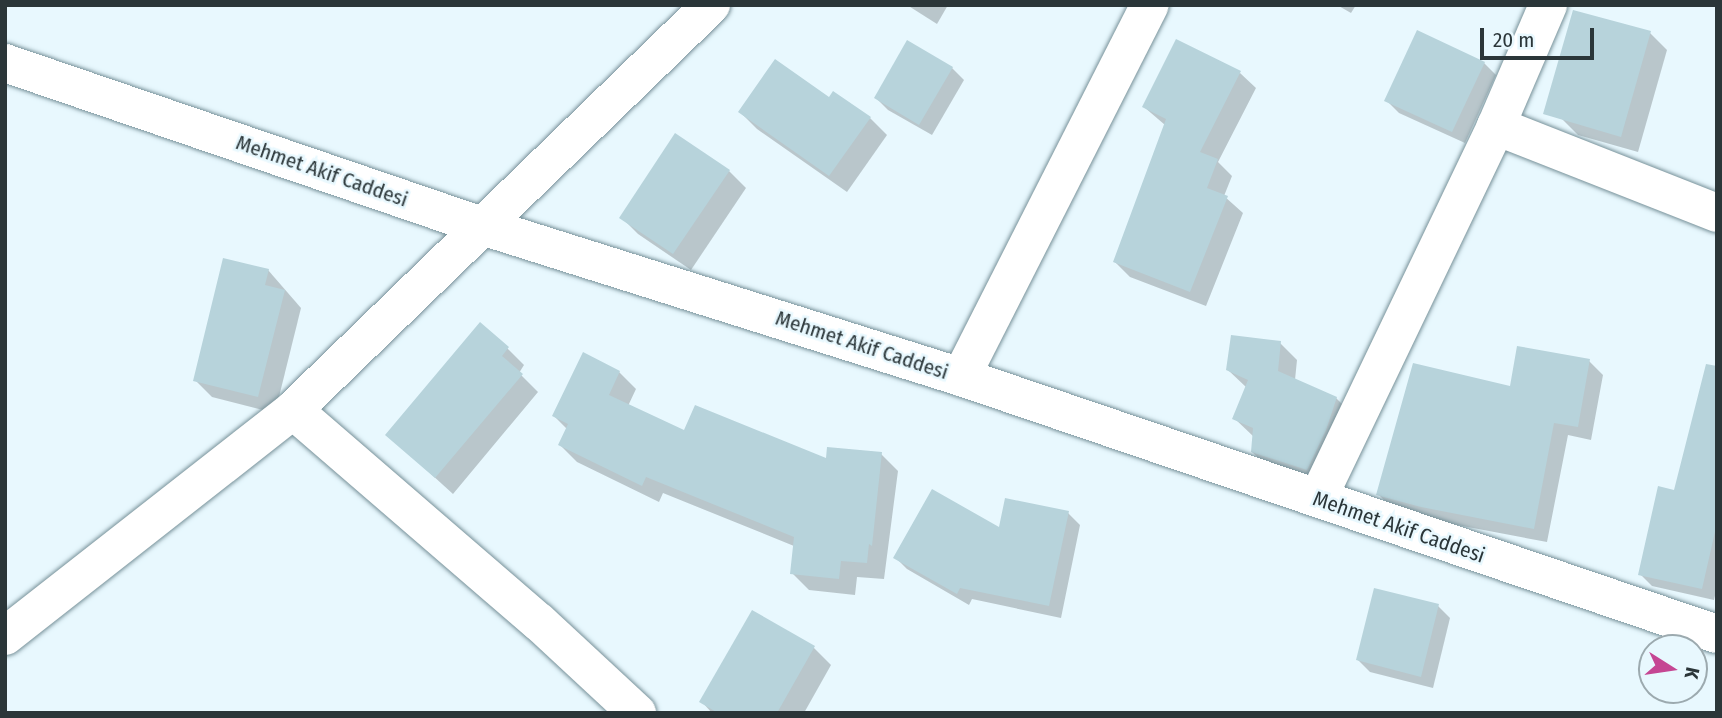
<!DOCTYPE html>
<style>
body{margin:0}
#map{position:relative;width:1722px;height:718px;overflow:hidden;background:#e8f8fe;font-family:"Fira Sans Condensed",sans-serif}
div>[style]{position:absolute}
.shadow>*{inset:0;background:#0003}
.building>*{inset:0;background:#b7d3db}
.roads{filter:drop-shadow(0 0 2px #779199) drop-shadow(0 0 2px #779199)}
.minor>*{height:38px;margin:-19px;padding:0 19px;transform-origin:19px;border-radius:19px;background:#fff}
span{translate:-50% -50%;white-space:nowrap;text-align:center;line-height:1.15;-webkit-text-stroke:5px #e8f8fe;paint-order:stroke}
.street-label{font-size:21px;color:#2b3639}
.frame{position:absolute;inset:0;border:7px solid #2b3639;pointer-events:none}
.north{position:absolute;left:1638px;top:634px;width:70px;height:70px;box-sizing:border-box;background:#e8f8fe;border:2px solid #9caaaf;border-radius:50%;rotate:102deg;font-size:19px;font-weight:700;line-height:28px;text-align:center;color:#2b3639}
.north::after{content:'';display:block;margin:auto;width:24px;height:32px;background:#c54693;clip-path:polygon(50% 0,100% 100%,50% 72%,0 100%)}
.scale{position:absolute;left:1480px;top:28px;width:114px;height:32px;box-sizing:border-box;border:4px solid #2b3639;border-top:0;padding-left:9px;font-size:21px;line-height:24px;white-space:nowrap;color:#2b3639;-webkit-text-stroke:5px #e8f8fe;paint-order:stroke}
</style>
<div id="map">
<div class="shadow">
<div style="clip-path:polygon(907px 5px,948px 5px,937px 24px)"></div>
<div style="clip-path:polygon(1337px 5px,1356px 5px,1351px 13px)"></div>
<div style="clip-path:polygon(1650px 33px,1667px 50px,1638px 152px,1578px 135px,1561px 118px)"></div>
<div style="clip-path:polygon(1484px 63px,1496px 75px,1465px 143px,1399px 113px,1387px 101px)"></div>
<div style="clip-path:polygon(952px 68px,964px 80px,932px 135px,888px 110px,876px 98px)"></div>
<div style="clip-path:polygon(1240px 73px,1256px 88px,1218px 162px,1232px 176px,1224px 196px,1243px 213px,1206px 306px,1130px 277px,1115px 262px,1165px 125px,1144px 107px)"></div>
<div style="clip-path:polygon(740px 112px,870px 118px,887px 135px,847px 192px,757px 129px)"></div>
<div style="clip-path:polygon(729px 171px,746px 188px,691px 270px,638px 234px,621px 217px)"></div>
<div style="clip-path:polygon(268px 270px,301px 308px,275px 413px,212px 397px,195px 380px)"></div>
<div style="clip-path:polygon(1280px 343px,1297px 360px,1295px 380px,1336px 398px,1353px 415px,1324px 486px,1270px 469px,1252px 452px,1254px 437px,1234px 418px,1247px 388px,1228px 370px)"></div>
<div style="clip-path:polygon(507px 348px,524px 365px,519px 373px,538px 392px,453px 494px,388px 435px)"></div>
<div style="clip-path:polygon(1589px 361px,1603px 375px,1591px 440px,1568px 435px,1547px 542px,1436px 521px,1392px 508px,1378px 494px,1511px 389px)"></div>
<div style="clip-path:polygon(619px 372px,636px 389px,628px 406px,685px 433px,827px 461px,881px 454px,898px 471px,884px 579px,857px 577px,855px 595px,809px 590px,792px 573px,794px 546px,663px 493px,659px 502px,577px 462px,560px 445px,567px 429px,554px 416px)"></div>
<div style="clip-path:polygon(1717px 421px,1717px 587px,1714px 600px,1652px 586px,1640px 574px,1675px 492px)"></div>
<div style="clip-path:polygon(1068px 513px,1080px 525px,1061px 618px,972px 599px,969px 605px,907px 569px,895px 557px)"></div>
<div style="clip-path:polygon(1438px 606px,1450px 618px,1433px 688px,1370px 672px,1358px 660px)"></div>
<div style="clip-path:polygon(753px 612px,814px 648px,831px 665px,804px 713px,712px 713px,702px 702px)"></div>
</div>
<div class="building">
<div style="clip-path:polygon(1573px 10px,1651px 31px,1621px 137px,1543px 114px)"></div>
<div style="clip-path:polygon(1417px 30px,1485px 62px,1452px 132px,1384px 101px)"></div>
<div style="clip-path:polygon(1176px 39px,1241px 71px,1200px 152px,1218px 159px,1207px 188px,1228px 196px,1190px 292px,1113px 262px,1166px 119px,1142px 107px)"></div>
<div style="clip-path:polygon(907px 40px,953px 67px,919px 125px,874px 98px)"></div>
<div style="clip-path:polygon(775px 59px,829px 97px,833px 91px,871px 117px,829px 176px,738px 112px)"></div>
<div style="clip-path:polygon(675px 133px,730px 170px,673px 254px,619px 218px)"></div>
<div style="clip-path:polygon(223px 258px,269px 269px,265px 285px,285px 290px,258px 397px,193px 381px)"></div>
<div style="clip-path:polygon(480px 322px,509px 347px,502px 356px,523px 374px,435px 478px,385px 435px)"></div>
<div style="clip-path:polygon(1231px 335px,1281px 341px,1278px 371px,1337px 397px,1326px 430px,1307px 470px,1251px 452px,1253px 428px,1232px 419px,1248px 380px,1226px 370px)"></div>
<div style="clip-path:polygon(1517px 346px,1590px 359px,1578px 427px,1554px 423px,1534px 529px,1421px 507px,1376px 495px,1413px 363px,1510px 386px)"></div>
<div style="clip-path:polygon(583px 352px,620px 371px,609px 395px,684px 430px,695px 405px,826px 458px,827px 447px,882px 452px,872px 546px,869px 544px,867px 563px,841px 561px,839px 579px,790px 574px,794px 537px,646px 477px,642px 486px,558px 445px,568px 424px,552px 416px)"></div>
<div style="clip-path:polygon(1706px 364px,1717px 366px,1717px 523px,1702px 589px,1638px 575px,1658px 486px,1674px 490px)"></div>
<div style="clip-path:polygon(932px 489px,999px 527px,1005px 498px,1069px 511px,1049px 606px,960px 588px,957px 594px,893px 558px)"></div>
<div style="clip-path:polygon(1374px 588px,1439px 604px,1421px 677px,1356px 660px)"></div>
<div style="clip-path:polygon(752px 610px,815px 646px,777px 713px,718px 713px,699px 702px)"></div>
</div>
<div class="roads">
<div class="minor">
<div style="left:5px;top:63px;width:504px;rotate:18.87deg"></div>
<div style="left:482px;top:226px;width:502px;rotate:17.5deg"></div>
<div style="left:961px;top:377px;width:798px;rotate:18.78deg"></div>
<div style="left:1496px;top:126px;width:238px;rotate:21.5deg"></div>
<div style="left:961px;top:377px;width:417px;rotate:-63.1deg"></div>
<div style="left:293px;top:410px;width:325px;rotate:40.8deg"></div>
<div style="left:539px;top:622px;width:134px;rotate:42.9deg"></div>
<div style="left:1318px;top:498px;width:412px;rotate:-64.4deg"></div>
<div style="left:1496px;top:126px;width:132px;rotate:-66.7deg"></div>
<div style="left:5px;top:636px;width:366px;rotate:-38.1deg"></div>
<div style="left:293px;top:410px;width:582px;rotate:-44.1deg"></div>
</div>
</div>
<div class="street-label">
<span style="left:322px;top:171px;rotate:19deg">Mehmet Akif Caddesi</span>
<span style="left:862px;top:345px;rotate:18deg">Mehmet Akif Caddesi</span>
<span style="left:1399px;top:527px;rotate:19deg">Mehmet Akif Caddesi</span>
</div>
<div class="frame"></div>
<div class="north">K</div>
<div class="scale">20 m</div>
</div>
